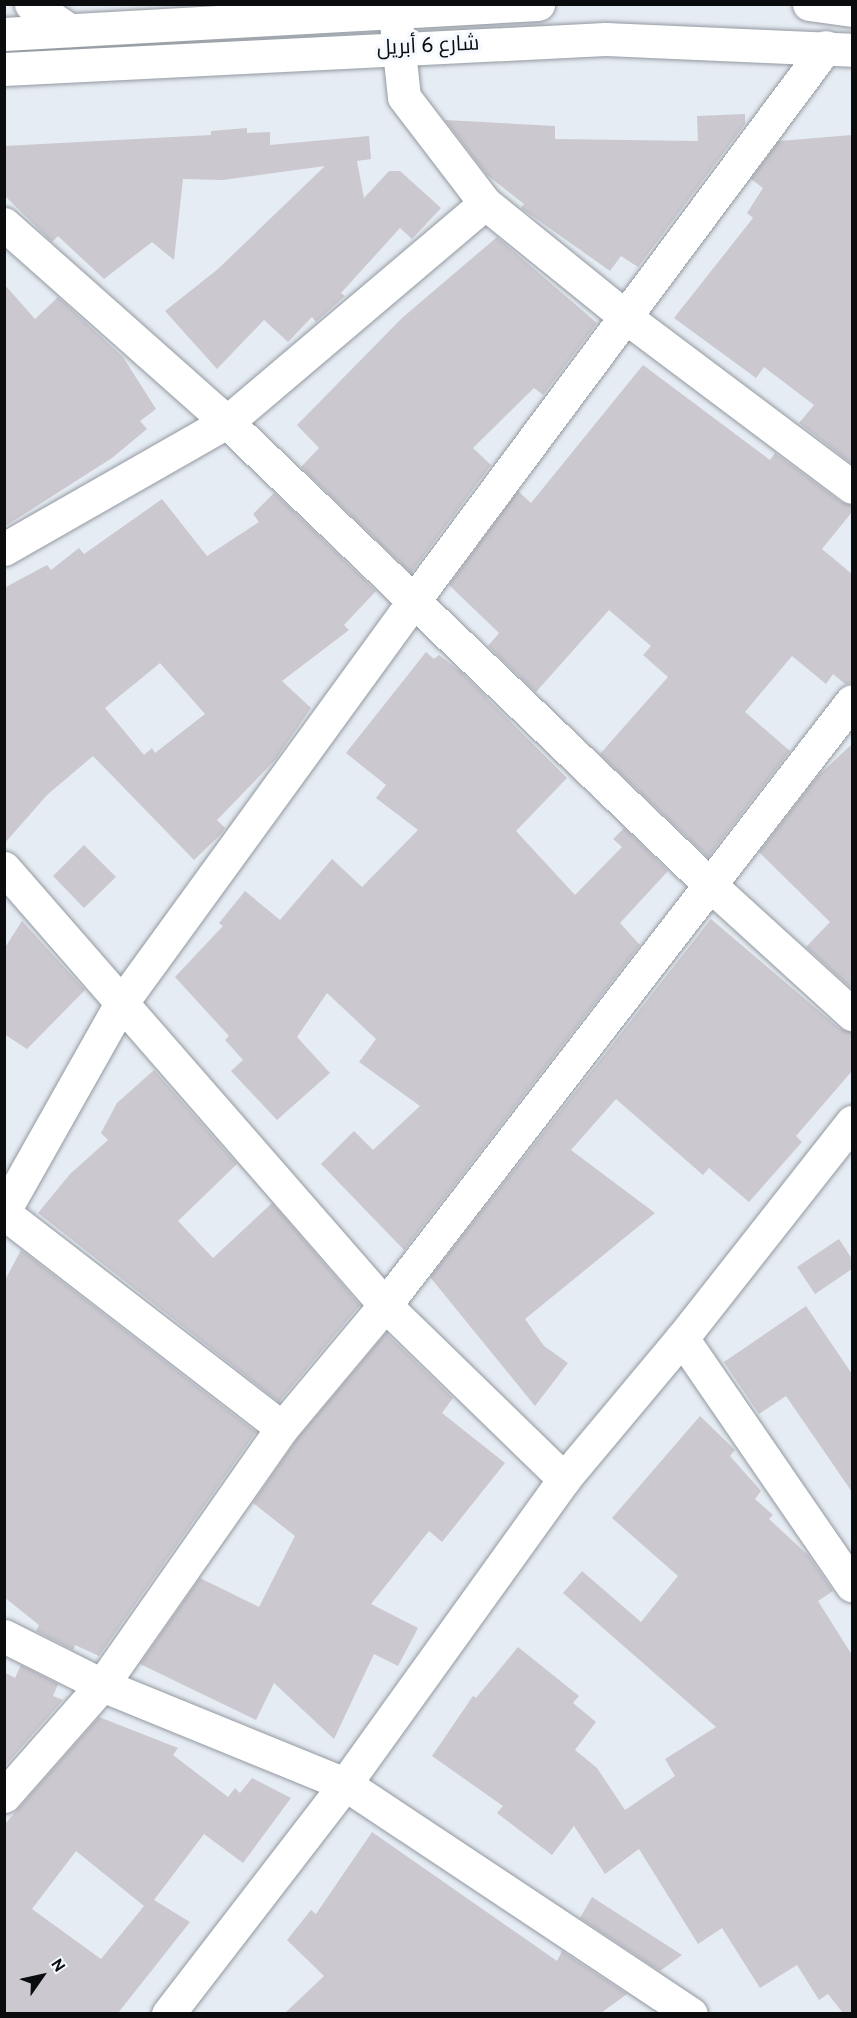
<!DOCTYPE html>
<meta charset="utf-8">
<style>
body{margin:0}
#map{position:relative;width:857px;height:2018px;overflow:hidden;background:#e6ecf3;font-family:Overpass,Cairo,sans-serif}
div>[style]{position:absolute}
.building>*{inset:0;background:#cbc8d0}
.roads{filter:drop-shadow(0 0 2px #9399a0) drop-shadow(0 0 2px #9399a0)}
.minor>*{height:33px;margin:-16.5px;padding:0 16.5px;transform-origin:16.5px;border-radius:16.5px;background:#fff}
span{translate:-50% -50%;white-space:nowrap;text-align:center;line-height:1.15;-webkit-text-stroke:6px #f4f9ff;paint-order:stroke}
.street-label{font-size:21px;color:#0a0c0e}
.frame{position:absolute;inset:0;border:6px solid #0a0c0e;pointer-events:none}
.north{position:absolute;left:12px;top:1946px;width:60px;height:60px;-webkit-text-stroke:4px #f4f9ff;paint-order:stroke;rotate:56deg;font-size:16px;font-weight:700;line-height:24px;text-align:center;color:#0a0c0e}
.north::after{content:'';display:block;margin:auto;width:21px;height:27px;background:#0a0c0e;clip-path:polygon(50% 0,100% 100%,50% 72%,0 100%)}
</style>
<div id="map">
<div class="building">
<div style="clip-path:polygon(745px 114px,745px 124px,638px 267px,621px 256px,610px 271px,521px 208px,524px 204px,487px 175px,445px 120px,555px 126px,555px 139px,698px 141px,697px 116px)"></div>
<div style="clip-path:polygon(247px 128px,247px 133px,270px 132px,270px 145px,369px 136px,371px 159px,357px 161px,364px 198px,389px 171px,400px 171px,441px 208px,412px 239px,400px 228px,341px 293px,345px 296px,316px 322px,312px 317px,288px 342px,264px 320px,217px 369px,165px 311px,218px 269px,325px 166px,222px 180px,183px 179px,174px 260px,152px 242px,104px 279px,58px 236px,52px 242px,4px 195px,4px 146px,211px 135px,211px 131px)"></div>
<div style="clip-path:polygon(852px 135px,852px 464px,799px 423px,814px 405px,764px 367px,756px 378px,674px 318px,753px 218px,747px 213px,763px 188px,751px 179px,779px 141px)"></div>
<div style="clip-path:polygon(497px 237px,597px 323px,543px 395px,534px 388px,473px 448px,491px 465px,411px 573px,301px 467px,319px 448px,297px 425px,402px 318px)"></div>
<div style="clip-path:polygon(4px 284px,35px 319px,58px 297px,123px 357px,156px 409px,140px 421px,147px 429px,112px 458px,4px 527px)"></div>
<div style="clip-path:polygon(643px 365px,770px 460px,775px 453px,841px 502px,852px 505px,852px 512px,822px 549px,852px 574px,852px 683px,845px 684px,833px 674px,826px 684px,792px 656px,745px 712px,790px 751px,708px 857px,600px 754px,668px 677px,643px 655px,651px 646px,609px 610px,536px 692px,488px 646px,499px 633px,449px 585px,518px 491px,531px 503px)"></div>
<div style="clip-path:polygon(evenodd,274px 493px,376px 591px,344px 625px,349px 630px,282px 681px,311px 708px,275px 760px,217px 820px,225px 828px,221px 834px,194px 860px,93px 756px,47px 795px,4px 844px,4px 588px,47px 565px,51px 570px,79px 548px,84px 554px,162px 499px,207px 556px,259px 522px,253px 514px,274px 493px,160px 663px,205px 714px,155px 753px,152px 748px,144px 755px,105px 708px,160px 663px)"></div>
<div style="clip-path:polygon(426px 652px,434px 659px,439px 655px,462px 673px,567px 778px,516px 831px,575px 895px,622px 847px,613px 839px,624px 828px,668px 871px,620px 923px,640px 945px,404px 1250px,321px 1164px,354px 1131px,373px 1150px,420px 1106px,359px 1062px,376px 1039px,327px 993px,297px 1037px,330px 1073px,277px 1120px,231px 1071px,243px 1060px,225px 1040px,229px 1036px,175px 977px,223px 926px,219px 923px,245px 891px,280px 920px,332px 859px,362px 887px,418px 830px,376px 798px,386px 785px,346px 753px)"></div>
<div style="clip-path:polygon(852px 744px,852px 989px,806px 947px,830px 922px,759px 852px,818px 776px)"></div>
<div style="clip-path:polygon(84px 845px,116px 877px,84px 908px,53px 876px)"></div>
<div style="clip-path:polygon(711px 919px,839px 1028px,852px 1032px,852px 1071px,796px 1136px,802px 1142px,749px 1202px,709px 1168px,703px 1175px,616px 1099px,571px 1150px,655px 1213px,525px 1319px,544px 1346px,568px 1363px,535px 1406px,430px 1277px)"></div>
<div style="clip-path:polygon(22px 921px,85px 990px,27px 1049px,4px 1034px,4px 949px)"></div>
<div style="clip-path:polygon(154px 1070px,237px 1164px,178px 1221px,213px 1258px,272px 1203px,360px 1305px,279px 1402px,38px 1213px,70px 1174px,108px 1140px,101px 1133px,117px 1103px)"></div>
<div style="clip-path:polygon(839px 1239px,852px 1259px,852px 1269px,815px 1294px,797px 1267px)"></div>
<div style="clip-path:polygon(21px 1250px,256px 1432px,99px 1656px,75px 1645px,73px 1650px,36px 1631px,39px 1625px,4px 1597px,4px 1282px)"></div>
<div style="clip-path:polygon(806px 1306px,852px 1374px,852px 1492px,786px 1396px,759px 1414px,724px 1362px)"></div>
<div style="clip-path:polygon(386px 1333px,453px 1398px,442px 1413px,505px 1463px,442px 1542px,429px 1531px,371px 1604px,418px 1628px,398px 1666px,374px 1654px,334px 1739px,274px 1683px,256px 1720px,140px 1664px,200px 1578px,259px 1607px,295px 1536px,253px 1503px,297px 1439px)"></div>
<div style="clip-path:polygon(700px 1416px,735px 1450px,730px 1456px,761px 1491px,755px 1499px,773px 1515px,769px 1519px,809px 1556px,833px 1591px,818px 1601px,852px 1655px,852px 2013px,843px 2013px,828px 1994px,819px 2000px,797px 1965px,760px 1988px,722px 1928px,698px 1944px,639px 1849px,605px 1874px,574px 1826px,552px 1855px,497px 1813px,503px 1806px,432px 1756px,473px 1696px,476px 1698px,518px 1647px,579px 1696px,573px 1703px,596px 1722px,575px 1750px,597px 1768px,625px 1810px,675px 1776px,665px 1759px,716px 1727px,563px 1593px,582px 1571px,641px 1622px,678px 1576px,612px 1518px)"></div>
<div style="clip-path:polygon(21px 1665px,58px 1684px,53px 1696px,63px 1700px,4px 1767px,4px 1672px,15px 1678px)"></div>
<div style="clip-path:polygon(evenodd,99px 1717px,178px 1748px,173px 1755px,228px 1797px,235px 1788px,240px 1793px,252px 1778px,291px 1798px,243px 1863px,204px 1834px,154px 1900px,190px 1922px,118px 2013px,4px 2013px,4px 1825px,99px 1717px,76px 1851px,144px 1906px,101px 1959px,32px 1909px,76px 1851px)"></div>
<div style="clip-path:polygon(372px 1832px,557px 1961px,562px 1951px,627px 1994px,601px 2013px,285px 2013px,324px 1976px,287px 1940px,311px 1910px,316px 1914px)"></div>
<div style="clip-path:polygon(592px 1897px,682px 1955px,660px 1971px,580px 1918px)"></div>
</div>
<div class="roads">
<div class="minor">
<div style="left:31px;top:4px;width:46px;rotate:34.4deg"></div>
<div style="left:809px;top:4px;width:43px;rotate:7.9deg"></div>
<div style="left:395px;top:14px;width:83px;rotate:83.8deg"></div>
<div style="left:404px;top:97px;width:133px;rotate:52.6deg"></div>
<div style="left:485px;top:203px;width:183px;rotate:39deg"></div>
<div style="left:627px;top:318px;width:281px;rotate:36.9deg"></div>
<div style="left:4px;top:34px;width:535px;rotate:-3.22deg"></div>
<div style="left:4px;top:69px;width:602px;rotate:-2.86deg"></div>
<div style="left:605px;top:39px;width:247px;rotate:2.5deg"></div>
<div style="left:4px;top:224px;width:298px;rotate:41.6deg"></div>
<div style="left:227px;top:422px;width:666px;rotate:43.78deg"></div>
<div style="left:708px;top:883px;width:195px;rotate:42.3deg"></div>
<div style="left:4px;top:549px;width:257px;rotate:-29.7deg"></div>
<div style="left:227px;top:422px;width:338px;rotate:-40.3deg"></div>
<div style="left:4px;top:868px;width:580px;rotate:48.92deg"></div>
<div style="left:385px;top:1305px;width:250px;rotate:44.2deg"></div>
<div style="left:4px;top:1211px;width:236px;rotate:-60.6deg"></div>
<div style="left:120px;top:1005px;width:502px;rotate:-54deg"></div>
<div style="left:415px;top:599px;width:688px;rotate:-53.33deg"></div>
<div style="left:4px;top:1213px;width:351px;rotate:37.7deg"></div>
<div style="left:682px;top:1338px;width:300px;rotate:55.5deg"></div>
<div style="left:4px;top:1636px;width:110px;rotate:26.6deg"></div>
<div style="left:102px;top:1685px;width:262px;rotate:22.2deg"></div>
<div style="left:345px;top:1784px;width:415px;rotate:33.6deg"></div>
<div style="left:4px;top:1796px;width:148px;rotate:-48.6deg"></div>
<div style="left:102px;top:1685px;width:314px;rotate:-55deg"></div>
<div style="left:282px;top:1428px;width:160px;rotate:-50.1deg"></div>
<div style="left:385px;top:1305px;width:763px;rotate:-52.29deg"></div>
<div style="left:168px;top:2014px;width:290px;rotate:-52.4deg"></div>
<div style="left:345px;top:1784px;width:375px;rotate:-54.3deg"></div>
<div style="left:564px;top:1479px;width:184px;rotate:-50.1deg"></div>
<div style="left:682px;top:1338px;width:275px;rotate:-51.8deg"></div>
</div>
</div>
<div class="street-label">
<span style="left:428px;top:47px;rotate:-3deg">شارع 6 أبريل</span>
</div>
<div class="frame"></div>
<div class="north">N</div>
</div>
